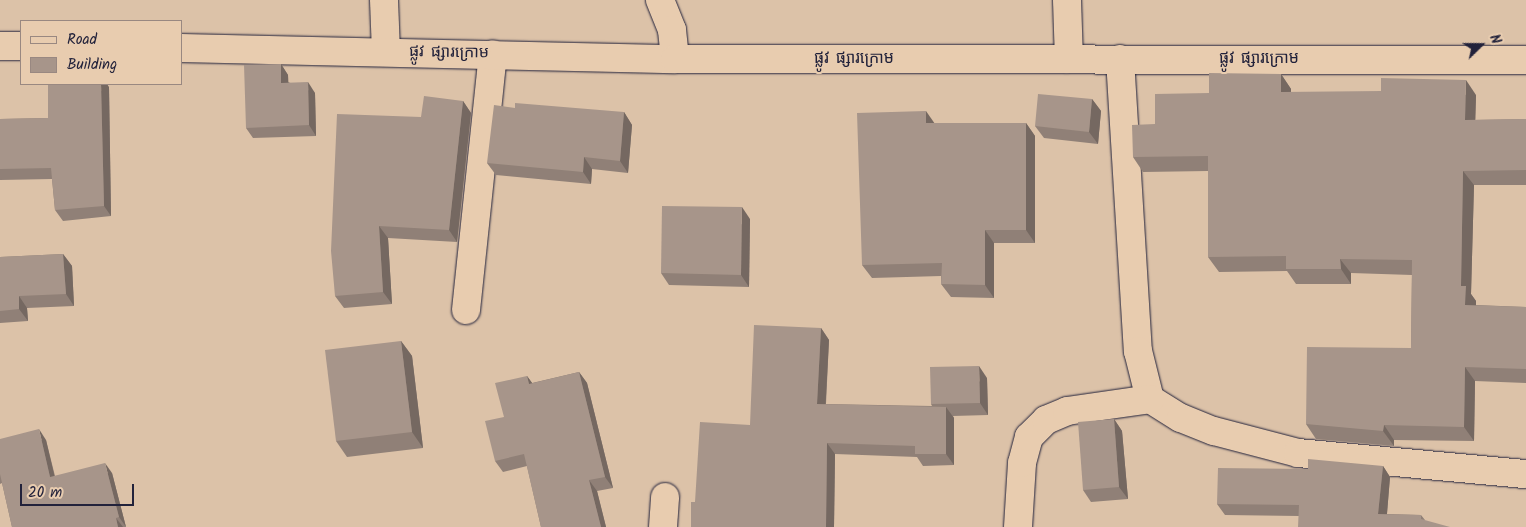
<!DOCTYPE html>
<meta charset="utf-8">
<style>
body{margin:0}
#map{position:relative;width:1526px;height:527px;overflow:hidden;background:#dcc2a8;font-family:Kalam,"Noto Sans Khmer",sans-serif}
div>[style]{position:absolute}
.roads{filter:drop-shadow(0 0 1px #22223b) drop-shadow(0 0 1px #22223b)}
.minor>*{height:28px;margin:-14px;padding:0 14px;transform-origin:14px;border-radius:14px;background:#e8ccaf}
.major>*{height:28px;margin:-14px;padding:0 14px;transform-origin:14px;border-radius:14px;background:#e8ccaf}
.wall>*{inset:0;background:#908077}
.shaded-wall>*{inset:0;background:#756861}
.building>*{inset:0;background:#a7958a}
span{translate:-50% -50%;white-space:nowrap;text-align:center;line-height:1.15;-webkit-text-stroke:4.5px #e8ccaf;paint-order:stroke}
.street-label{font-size:16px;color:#22223b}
.legend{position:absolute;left:20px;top:20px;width:162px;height:65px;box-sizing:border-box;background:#e8ccaf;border:1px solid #998881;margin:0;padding:6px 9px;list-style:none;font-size:15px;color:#22223b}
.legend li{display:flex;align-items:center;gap:10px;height:25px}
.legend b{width:25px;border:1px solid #998881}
.north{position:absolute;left:1456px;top:20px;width:50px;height:50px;-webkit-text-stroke:4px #e8ccaf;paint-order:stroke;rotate:68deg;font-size:14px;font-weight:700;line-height:20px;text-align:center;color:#22223b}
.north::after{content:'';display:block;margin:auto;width:18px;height:22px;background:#22223b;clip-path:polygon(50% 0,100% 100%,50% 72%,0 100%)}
.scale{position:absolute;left:20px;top:484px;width:114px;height:22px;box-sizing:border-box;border:2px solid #22223b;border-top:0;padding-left:6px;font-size:15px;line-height:18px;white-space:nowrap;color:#22223b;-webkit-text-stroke:4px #e8ccaf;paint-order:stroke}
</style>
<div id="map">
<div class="roads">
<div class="minor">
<div style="left:384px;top:0;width:51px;rotate:87.8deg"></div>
<div style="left:660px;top:0;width:32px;rotate:68deg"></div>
<div style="left:672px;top:30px;width:29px;rotate:84deg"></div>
<div style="left:1067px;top:0;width:59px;rotate:88.1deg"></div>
<div style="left:1120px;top:59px;width:293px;rotate:86.5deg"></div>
<div style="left:1138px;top:351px;width:49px;rotate:76deg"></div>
<div style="left:1150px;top:399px;width:36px;rotate:32deg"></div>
<div style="left:1181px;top:418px;width:35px;rotate:22deg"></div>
<div style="left:1214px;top:431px;width:87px;rotate:14.7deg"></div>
<div style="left:1298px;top:453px;width:229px;rotate:5.3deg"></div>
<div style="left:466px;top:310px;width:257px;rotate:-84deg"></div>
<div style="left:663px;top:527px;width:30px;rotate:-86deg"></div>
<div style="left:1018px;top:527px;width:64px;rotate:-86.4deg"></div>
<div style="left:1022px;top:463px;width:27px;rotate:-75deg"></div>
<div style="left:1029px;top:437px;width:24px;rotate:-45deg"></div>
<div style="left:1046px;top:420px;width:23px;rotate:-23deg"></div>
<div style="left:1067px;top:411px;width:84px;rotate:-8.2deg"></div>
</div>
<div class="major">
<div style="left:0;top:46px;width:21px"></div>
<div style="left:181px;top:48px;width:494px;rotate:1.3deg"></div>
<div style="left:675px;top:59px;width:851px;rotate:0.07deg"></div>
</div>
</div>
<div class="wall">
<div style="clip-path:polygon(281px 64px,288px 75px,288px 82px,315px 93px,316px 136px,253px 138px,246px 128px)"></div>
<div style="clip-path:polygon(1281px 74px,1291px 89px,1291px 92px,1476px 95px,1475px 120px,1526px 119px,1526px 185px,1474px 185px,1471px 294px,1476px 301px,1476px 305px,1526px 307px,1526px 383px,1475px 381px,1474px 441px,1394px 440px,1394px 446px,1316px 439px,1306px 424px,1411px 348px,1412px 275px,1351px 273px,1351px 284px,1296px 284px,1287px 271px,1219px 272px,1208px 257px,1208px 171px,1143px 172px,1133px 157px,1155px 124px,1209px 93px)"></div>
<div style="clip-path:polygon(109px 87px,111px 216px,63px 221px,55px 210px,52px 179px,0 180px,0 119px,48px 118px)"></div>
<div style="clip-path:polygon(1092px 99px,1101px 111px,1098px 144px,1044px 138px,1035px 126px)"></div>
<div style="clip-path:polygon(463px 101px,471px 113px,457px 242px,388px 238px,392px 304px,344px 308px,335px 296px,421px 117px)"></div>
<div style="clip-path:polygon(624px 112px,632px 125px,628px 173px,592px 169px,591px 184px,496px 175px,487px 163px)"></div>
<div style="clip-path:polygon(934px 123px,1026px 123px,1035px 136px,1035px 243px,994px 243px,994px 298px,951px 297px,941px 284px,941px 276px,872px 278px,862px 265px)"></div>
<div style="clip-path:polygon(750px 219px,749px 287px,669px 285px,661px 273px)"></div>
<div style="clip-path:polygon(63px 254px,72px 266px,74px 306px,27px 308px,28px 321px,0 323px,0 257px)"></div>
<div style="clip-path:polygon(821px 328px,829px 340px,826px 404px,932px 406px,931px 404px,987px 378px,988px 415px,953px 416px,954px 418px,954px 465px,923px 466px,917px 457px,835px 454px,834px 527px,691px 527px,695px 502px,750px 425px)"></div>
<div style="clip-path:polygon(401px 341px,412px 356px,423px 448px,347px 457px,336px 441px)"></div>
<div style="clip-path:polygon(579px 372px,587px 383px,613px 488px,597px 491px,606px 527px,541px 527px,527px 466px,503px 472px,495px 461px,504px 417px,527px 376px,532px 383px)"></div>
<div style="clip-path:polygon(1114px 419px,1122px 431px,1128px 499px,1091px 502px,1083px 490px)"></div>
<div style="clip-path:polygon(0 439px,46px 440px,55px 476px,112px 473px,126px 527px,12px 527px,2px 483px,0 484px)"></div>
<div style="clip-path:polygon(1383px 466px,1390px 477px,1387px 514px,1421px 515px,1425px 520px,1299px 516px,1225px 515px,1217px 504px,1308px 469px)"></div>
</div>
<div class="shaded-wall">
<div style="clip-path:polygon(281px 64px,288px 75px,289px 93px,281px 83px)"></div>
<div style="clip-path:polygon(1281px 74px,1291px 89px,1291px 107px,1281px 92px)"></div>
<div style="clip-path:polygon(1466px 80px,1476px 95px,1475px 134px,1465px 120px)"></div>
<div style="clip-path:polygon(308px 82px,315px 93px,316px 136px,309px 125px)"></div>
<div style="clip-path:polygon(101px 84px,107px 84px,109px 87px,111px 216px,104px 206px)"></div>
<div style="clip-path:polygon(1092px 99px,1101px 111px,1098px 144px,1089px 132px)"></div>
<div style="clip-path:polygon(463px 101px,471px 113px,457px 242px,449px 230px)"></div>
<div style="clip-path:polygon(926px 111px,935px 124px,926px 123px)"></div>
<div style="clip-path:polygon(624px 112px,632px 125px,628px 173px,620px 161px)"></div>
<div style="clip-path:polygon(1026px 123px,1035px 136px,1035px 243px,1026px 230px)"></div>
<div style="clip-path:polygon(584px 157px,592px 169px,591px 184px,583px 172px)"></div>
<div style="clip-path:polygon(1463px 171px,1474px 185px,1471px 294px,1476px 301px,1476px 319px,1465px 305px,1461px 286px)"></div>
<div style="clip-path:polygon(742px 207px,750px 219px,749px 287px,741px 275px)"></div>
<div style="clip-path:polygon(379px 226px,388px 238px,392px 304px,383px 292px)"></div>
<div style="clip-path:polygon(985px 230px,994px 243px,994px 298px,985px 285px)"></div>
<div style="clip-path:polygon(63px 254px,72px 266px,74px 306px,66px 294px)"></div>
<div style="clip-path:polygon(1340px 259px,1351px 273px,1351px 284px,1341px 269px)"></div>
<div style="clip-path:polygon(19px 296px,27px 308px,28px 321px,19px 309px)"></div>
<div style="clip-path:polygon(821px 328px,829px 340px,825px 415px,817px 404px)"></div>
<div style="clip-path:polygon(401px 341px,412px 356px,423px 448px,412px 432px)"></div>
<div style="clip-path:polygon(979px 366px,987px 378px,988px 415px,980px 403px)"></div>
<div style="clip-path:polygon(1465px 367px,1475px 381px,1474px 441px,1464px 427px)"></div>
<div style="clip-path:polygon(579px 372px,587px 383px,613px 488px,605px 477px)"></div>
<div style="clip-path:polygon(527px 376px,535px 387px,529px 384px)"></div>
<div style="clip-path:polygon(946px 407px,954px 418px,954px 465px,946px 454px)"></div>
<div style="clip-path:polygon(1114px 419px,1122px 431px,1128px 499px,1119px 487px)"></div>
<div style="clip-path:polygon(1384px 425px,1394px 440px,1394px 446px,1383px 431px)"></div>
<div style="clip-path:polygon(39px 429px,46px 440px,57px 487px,50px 477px)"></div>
<div style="clip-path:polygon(827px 443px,835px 454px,834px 527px,826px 527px)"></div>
<div style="clip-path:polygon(105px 463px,112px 473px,126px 527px,119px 517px)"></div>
<div style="clip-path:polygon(1383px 466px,1390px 477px,1386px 525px,1378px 514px)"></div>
<div style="clip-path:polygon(589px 480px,597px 491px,606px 527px,601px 527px)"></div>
<div style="clip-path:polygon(116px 518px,123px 527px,118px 527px)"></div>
</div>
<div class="building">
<div style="clip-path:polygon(281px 64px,281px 83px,308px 82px,309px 125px,246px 128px,244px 65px)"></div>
<div style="clip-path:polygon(1209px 73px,1281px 74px,1281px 92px,1381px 91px,1381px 78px,1466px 80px,1465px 120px,1526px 119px,1526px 170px,1463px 171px,1461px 286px,1466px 286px,1465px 305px,1526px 307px,1526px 369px,1465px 367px,1464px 427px,1384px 425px,1383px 431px,1306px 424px,1307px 347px,1411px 348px,1412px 260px,1340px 259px,1341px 269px,1286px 269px,1286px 256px,1208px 257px,1208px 156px,1133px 157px,1132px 125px,1155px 124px,1155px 94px,1209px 93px)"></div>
<div style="clip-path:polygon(48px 84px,101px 84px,104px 206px,55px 210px,51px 168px,0 169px,0 119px,48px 118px)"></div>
<div style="clip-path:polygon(1038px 94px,1092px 99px,1089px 132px,1035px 126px)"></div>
<div style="clip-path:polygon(424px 96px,463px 101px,449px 230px,379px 226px,383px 292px,335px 296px,331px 251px,337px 114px,421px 117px)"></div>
<div style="clip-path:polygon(515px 103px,624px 112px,620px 161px,584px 157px,583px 172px,487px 163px,494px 105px,515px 108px)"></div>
<div style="clip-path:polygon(926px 111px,926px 123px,1026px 123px,1026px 230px,985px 230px,985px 285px,941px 284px,942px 263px,862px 265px,857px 113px)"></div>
<div style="clip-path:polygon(662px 206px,742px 207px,741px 275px,661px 273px)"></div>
<div style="clip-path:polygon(63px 254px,66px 294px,19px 296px,19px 309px,0 311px,0 257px)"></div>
<div style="clip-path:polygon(754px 325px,821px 328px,817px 404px,946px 407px,946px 454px,915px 454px,915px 446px,827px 443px,826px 527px,691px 527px,691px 502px,695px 502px,700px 422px,750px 425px)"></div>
<div style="clip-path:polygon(401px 341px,412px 432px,336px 441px,325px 350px)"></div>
<div style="clip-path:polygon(979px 366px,980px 403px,931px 404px,930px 367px)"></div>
<div style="clip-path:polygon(579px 372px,605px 477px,589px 480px,601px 527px,541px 527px,524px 454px,495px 461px,485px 421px,504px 417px,495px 383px,527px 376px,529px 384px)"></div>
<div style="clip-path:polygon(1114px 419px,1119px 487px,1083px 490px,1078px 422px)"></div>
<div style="clip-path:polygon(39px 429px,50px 477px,105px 463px,119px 517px,116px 518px,118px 527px,12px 527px,0 474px,0 439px)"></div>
<div style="clip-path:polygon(1308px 459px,1383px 466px,1378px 514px,1421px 515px,1421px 519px,1450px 527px,1298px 527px,1299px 505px,1217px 504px,1218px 468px,1308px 469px)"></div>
</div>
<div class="street-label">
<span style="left:449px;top:53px;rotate:1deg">ផ្លូវ ផ្សារក្រោម</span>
<span style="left:854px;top:59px">ផ្លូវ ផ្សារក្រោម</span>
<span style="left:1259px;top:59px">ផ្លូវ ផ្សារក្រោម</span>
</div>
<ul class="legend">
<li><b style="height:6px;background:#e8ccaf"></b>Road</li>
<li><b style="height:14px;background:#a7958a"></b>Building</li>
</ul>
<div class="north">N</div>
<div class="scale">20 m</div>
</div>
